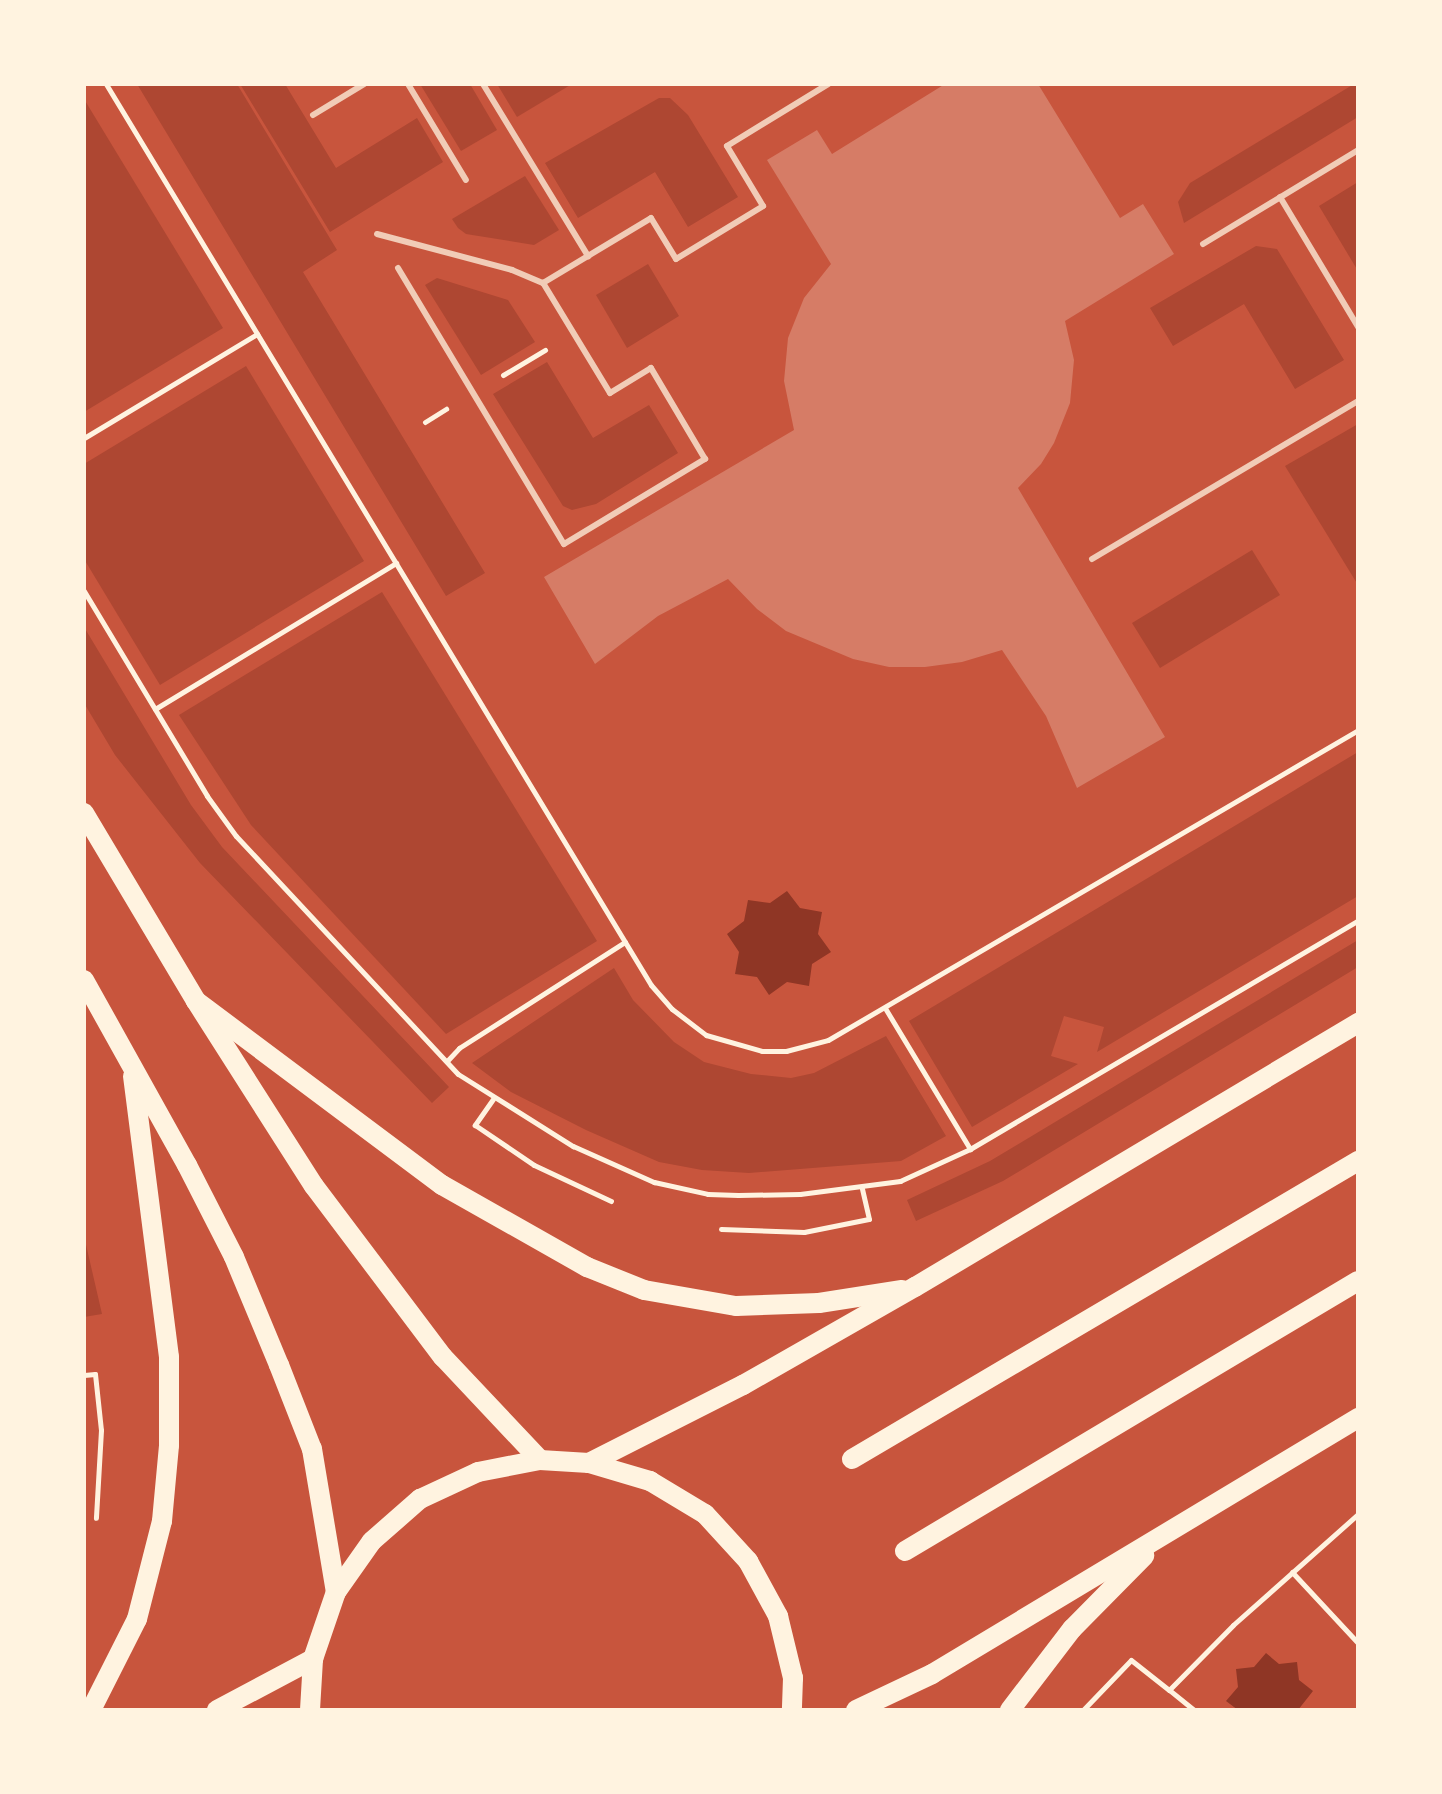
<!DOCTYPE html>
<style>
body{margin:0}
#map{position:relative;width:1442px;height:1794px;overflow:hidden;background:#c8553d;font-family:Roboto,sans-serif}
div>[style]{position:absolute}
.green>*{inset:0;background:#ae4732}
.water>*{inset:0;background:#8f3625}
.building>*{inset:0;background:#d67c66}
.path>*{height:5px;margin:-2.5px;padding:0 2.5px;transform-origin:2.5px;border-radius:2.5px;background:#fff3e0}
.service>*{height:6px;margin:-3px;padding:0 3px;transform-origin:3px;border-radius:3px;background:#f1ccb7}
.primary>*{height:20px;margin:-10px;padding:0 10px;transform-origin:10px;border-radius:10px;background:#fff3e0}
span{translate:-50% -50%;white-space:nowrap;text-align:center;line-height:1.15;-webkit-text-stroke:6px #fff3e0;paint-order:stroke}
.frame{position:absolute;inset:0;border:86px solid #fff3e0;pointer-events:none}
</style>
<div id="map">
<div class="green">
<div style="clip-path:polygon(137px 84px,237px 84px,337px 250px,303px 272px,485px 573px,446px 596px)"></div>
<div style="clip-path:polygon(240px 84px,285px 84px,336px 168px,417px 118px,443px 162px,330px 232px)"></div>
<div style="clip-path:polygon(420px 84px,470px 84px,497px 130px,461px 151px)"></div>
<div style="clip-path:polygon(497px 84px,572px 84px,517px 117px)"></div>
<div style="clip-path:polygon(1354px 84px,1358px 84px,1358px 117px,1184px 223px,1178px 202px,1190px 183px)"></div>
<div style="clip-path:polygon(659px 98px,670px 98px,688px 115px,738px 197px,688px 227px,655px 172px,578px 218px,545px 163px)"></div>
<div style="clip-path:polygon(84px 99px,223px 328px,84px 412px)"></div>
<div style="clip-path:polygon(525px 176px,559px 230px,534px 245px,466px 234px,458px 228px,452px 219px)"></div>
<div style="clip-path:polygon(1358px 182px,1358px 271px,1319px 206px)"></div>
<div style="clip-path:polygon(1256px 246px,1277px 249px,1344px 360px,1295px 389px,1244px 304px,1173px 346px,1150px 308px)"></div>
<div style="clip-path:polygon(648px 264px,679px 316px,627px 348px,596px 295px)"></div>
<div style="clip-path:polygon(437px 278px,508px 300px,535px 342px,481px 375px,425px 285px)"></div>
<div style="clip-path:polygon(547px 362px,593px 438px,649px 405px,678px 453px,596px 504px,572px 510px,563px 506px,493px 394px)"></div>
<div style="clip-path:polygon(246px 366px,364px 561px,160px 685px,84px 559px,84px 464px)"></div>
<div style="clip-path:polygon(1358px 424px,1358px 585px,1285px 466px)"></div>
<div style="clip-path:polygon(1252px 550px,1280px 595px,1160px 668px,1132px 623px)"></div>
<div style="clip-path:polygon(382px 592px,597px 941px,446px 1034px,251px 825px,179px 715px)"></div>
<div style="clip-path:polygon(84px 627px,191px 805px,222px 847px,449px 1087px,432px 1103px,200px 863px,115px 755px,84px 703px)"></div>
<div style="clip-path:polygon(1358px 752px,1358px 896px,1097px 1052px,1104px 1027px,1064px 1016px,1051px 1056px,1078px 1064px,972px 1127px,909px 1021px)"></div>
<div style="clip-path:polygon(1358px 940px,1358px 967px,1003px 1181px,916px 1221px,907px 1200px,990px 1161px)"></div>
<div style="clip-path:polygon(614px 968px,633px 1000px,674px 1042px,704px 1062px,751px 1074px,791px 1078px,814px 1073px,886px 1036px,946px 1136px,901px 1161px,749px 1173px,702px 1170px,659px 1162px,586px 1130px,511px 1092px,472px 1063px)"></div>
<div style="clip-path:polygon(84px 1236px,102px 1314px,84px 1317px)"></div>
</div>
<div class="water">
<div style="clip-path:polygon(787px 891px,800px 908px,822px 912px,818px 934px,831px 952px,812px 964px,809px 986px,787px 982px,769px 995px,757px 977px,735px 974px,739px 952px,727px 934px,744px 921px,748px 900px,770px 903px)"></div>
<div style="clip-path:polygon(1266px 1653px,1279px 1664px,1297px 1662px,1299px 1680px,1313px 1691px,1298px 1710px,1238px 1710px,1226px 1701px,1238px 1687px,1236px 1669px,1254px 1667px)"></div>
</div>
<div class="building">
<div style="clip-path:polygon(945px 84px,1038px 84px,1120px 218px,1143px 204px,1174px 254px,1065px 321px,1074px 360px,1070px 403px,1054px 443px,1041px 464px,1018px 488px,1165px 737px,1077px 788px,1046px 716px,1002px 650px,962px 662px,925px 667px,889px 667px,853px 659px,786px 631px,757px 609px,728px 579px,658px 616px,595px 664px,544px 577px,794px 430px,784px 381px,788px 338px,804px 298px,831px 264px,767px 160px,817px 130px,832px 154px)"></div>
</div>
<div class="path">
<div style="left:106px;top:84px;width:1053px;rotate:58.83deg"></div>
<div style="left:651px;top:985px;width:32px;rotate:49deg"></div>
<div style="left:672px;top:1009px;width:43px;rotate:37.4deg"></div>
<div style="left:706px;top:1035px;width:58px;rotate:15.9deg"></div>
<div style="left:762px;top:1051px;width:24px"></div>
<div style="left:786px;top:1051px;width:43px;rotate:-14.7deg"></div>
<div style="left:828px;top:1040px;width:614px;rotate:-30.32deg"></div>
<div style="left:503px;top:375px;width:49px;rotate:-30.8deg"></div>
<div style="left:425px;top:422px;width:25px;rotate:-32deg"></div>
<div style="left:84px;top:438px;width:202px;rotate:-31deg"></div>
<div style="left:84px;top:591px;width:239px;rotate:59deg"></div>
<div style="left:207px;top:796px;width:49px;rotate:54.1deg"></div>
<div style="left:236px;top:836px;width:325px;rotate:47deg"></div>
<div style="left:458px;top:1074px;width:136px;rotate:32.1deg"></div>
<div style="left:573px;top:1146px;width:89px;rotate:24deg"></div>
<div style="left:654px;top:1182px;width:55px;rotate:12.5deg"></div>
<div style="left:708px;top:1194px;width:30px;rotate:2deg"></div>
<div style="left:738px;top:1195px;width:62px;rotate:-0.9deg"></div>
<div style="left:800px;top:1194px;width:101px;rotate:-7.4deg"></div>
<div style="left:900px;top:1181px;width:77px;rotate:-24.6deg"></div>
<div style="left:970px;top:1149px;width:451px;rotate:-30.5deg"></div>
<div style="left:155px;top:709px;width:282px;rotate:-31.2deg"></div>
<div style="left:885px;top:1008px;width:165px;rotate:58.9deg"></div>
<div style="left:447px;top:1061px;width:18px;rotate:-47deg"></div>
<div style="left:459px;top:1048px;width:197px;rotate:-32.6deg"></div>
<div style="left:493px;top:1099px;width:32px;rotate:125deg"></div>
<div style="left:475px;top:1125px;width:71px;rotate:34.1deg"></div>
<div style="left:534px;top:1165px;width:85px;rotate:25.1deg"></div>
<div style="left:721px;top:1229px;width:83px;rotate:2.1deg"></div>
<div style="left:804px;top:1232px;width:66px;rotate:-11.3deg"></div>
<div style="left:869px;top:1219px;width:32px;rotate:-103deg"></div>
<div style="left:84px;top:1375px;width:11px;rotate:-5deg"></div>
<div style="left:95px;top:1374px;width:56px;rotate:83.9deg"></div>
<div style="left:101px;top:1430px;width:88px;rotate:93.3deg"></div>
<div style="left:1292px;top:1572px;width:97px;rotate:47.1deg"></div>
<div style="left:1083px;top:1710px;width:69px;rotate:-46.2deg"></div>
<div style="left:1131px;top:1660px;width:48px;rotate:38.3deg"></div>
<div style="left:1194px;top:1710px;width:32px;rotate:-141deg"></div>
<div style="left:1169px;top:1690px;width:91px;rotate:-45.4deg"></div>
<div style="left:1233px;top:1625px;width:167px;rotate:-41.6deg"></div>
</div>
<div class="service">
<div style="left:408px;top:84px;width:112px;rotate:58.9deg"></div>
<div style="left:483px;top:84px;width:202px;rotate:58.6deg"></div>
<div style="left:313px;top:115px;width:60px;rotate:-31.3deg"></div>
<div style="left:1280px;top:197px;width:152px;rotate:59deg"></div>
<div style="left:377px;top:234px;width:140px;rotate:14.9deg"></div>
<div style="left:512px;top:270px;width:34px;rotate:23deg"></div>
<div style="left:1203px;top:244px;width:181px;rotate:-31.2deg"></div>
<div style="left:398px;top:268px;width:322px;rotate:59deg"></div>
<div style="left:564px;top:544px;width:165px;rotate:-31.1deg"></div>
<div style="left:705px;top:459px;width:106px;rotate:-120.7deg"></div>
<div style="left:651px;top:368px;width:48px;rotate:148.6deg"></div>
<div style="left:610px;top:393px;width:129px;rotate:-121.3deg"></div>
<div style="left:543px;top:283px;width:126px;rotate:-31deg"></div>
<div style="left:651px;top:218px;width:48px;rotate:58.6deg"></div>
<div style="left:676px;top:259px;width:102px;rotate:-31.3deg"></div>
<div style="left:763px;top:206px;width:70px;rotate:-121deg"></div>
<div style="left:727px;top:146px;width:119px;rotate:-31.5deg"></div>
<div style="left:1092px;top:559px;width:309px;rotate:-30.7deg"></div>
</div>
<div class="primary">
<div style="left:84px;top:813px;width:219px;rotate:59.2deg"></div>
<div style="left:196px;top:1001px;width:219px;rotate:57.5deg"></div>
<div style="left:314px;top:1186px;width:214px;rotate:53deg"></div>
<div style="left:443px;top:1357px;width:141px;rotate:46.7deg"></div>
<div style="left:84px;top:980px;width:212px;rotate:60.9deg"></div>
<div style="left:187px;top:1165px;width:103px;rotate:62.9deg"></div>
<div style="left:234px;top:1257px;width:117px;rotate:67.4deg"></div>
<div style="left:279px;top:1365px;width:90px;rotate:68.6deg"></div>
<div style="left:312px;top:1449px;width:145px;rotate:80.5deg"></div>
<div style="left:196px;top:1001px;width:307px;rotate:36.8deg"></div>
<div style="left:442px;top:1185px;width:167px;rotate:29.5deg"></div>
<div style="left:587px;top:1267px;width:61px;rotate:22deg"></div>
<div style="left:644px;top:1290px;width:93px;rotate:9.9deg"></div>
<div style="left:736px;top:1306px;width:83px;rotate:-2.1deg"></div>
<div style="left:819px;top:1303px;width:84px;rotate:-8.9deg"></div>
<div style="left:852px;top:1459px;width:587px;rotate:-30.5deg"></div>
<div style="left:589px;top:1463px;width:173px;rotate:-26.9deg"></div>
<div style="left:743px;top:1385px;width:198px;rotate:-29.7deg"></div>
<div style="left:915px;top:1287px;width:516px;rotate:-30.79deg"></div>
<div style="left:905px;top:1551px;width:527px;rotate:-30.8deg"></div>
<div style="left:91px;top:1710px;width:102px;rotate:-63.2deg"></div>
<div style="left:137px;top:1619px;width:101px;rotate:-75.7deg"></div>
<div style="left:162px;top:1521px;width:76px;rotate:-84.7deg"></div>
<div style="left:169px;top:1445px;width:88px;rotate:-90deg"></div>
<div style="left:169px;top:1357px;width:283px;rotate:-97.3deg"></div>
<div style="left:217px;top:1710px;width:109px;rotate:-28deg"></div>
<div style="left:310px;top:1710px;width:51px;rotate:-86.6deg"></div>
<div style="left:313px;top:1659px;width:71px;rotate:-71.1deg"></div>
<div style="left:336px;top:1592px;width:62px;rotate:-54.8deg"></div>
<div style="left:372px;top:1541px;width:64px;rotate:-41.2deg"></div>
<div style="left:420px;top:1499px;width:64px;rotate:-25deg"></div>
<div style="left:478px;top:1472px;width:63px;rotate:-11deg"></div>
<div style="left:540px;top:1460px;width:49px;rotate:3.5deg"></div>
<div style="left:589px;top:1463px;width:64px;rotate:16.4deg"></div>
<div style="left:650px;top:1481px;width:64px;rotate:31deg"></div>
<div style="left:705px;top:1514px;width:64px;rotate:47.5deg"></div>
<div style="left:748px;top:1561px;width:63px;rotate:61.4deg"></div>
<div style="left:778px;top:1616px;width:64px;rotate:76.4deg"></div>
<div style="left:793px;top:1678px;width:32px;rotate:92deg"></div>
<div style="left:856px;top:1710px;width:84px;rotate:-25.3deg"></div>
<div style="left:932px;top:1674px;width:497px;rotate:-31deg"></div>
<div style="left:1010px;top:1710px;width:102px;rotate:-52.6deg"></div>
<div style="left:1072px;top:1629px;width:103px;rotate:-45.4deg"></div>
</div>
<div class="frame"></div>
</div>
